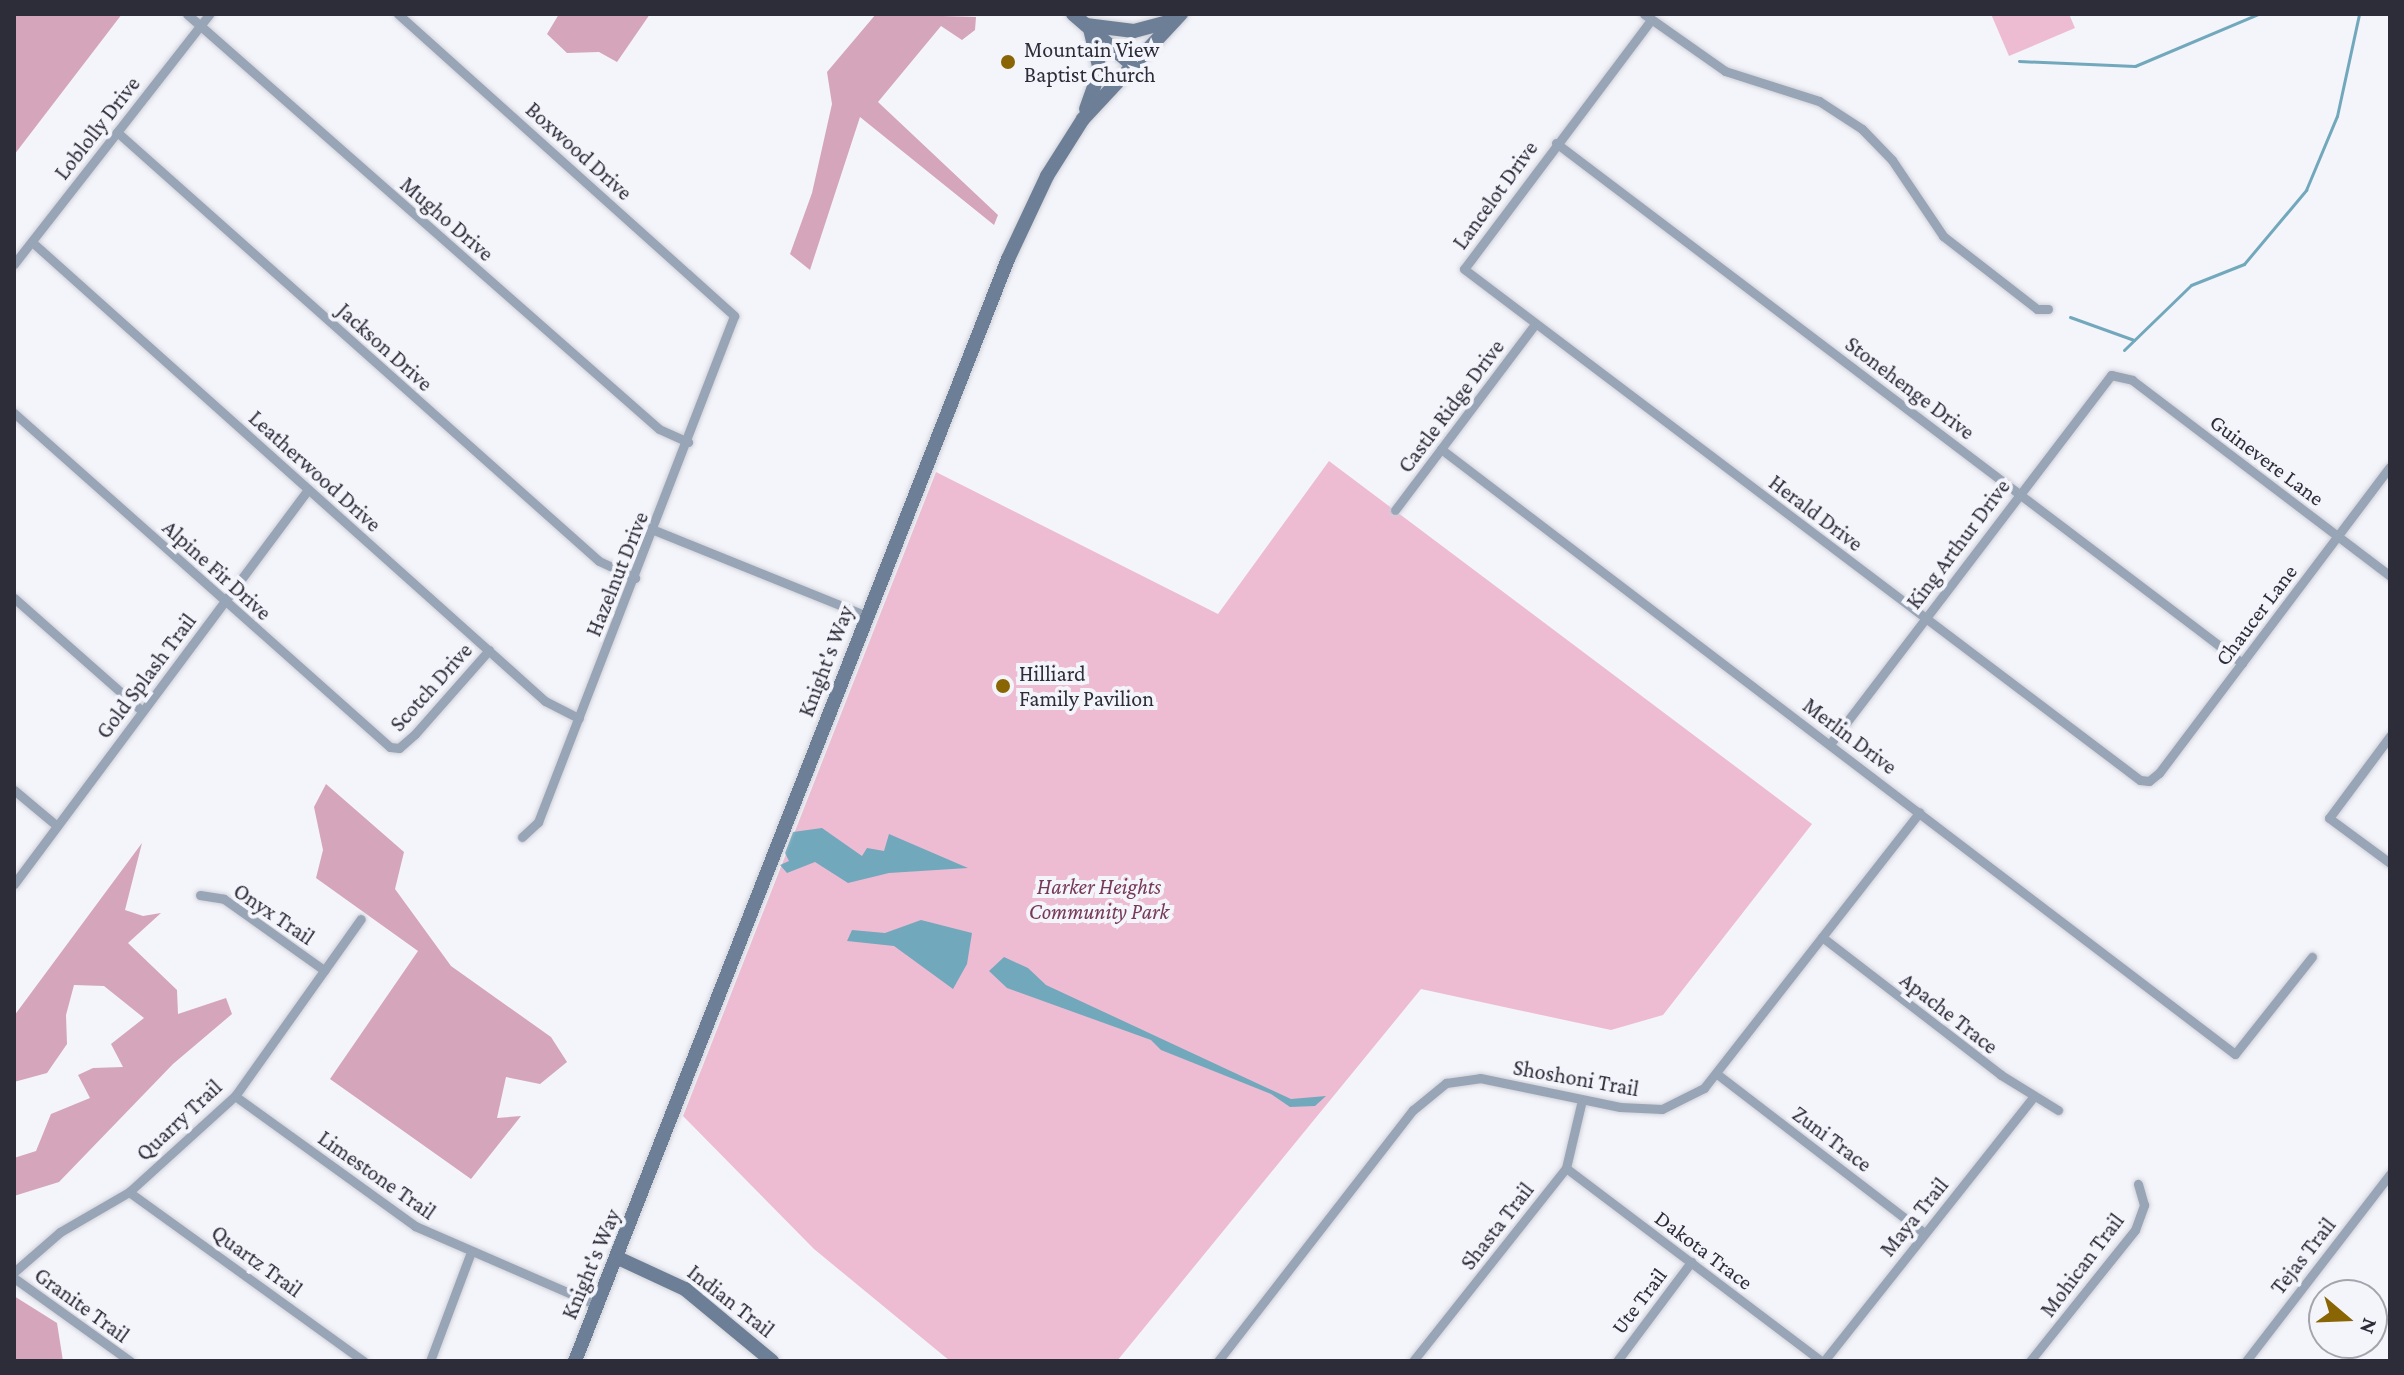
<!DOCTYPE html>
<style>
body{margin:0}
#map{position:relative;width:2404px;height:1375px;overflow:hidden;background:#f4f4fb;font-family:"Crimson Pro",serif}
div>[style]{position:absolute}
.green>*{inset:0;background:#edbcd3}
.forest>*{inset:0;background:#d5a5bb}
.water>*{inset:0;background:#72a8bc}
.stream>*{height:3px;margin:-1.5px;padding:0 1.5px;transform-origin:1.5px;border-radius:1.5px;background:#72a8bc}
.roads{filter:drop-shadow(0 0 2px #d0d0d8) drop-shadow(0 0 2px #d0d0d8)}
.street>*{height:9px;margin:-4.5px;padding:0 4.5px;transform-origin:4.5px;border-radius:4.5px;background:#98a5b6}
.secondary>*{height:14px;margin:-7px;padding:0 7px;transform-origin:7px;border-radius:7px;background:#6c7f97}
.dots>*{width:22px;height:22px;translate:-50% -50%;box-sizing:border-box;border:4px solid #f4f4fb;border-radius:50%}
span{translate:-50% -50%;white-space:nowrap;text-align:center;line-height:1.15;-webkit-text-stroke:8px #f4f4fb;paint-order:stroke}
.poi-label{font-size:22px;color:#2d2c39}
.left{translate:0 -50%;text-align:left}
.street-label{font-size:22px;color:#2d2c39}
.park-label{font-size:22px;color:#763958;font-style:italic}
.frame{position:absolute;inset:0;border:16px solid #2d2c39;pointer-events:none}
.north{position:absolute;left:2308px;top:1279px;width:80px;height:80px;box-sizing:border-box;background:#f4f4fb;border:2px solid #a4a4ad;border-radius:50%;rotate:109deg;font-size:22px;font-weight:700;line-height:32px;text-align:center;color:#2d2c39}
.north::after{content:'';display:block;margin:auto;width:28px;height:36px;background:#896503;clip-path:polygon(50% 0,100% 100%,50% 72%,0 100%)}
</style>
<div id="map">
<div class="green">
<div style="clip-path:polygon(1991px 14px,2069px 14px,2075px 28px,2009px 56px)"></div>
<div style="clip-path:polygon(1329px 461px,1812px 824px,1663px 1015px,1611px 1030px,1421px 989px,1117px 1361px,950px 1361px,814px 1249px,683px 1116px,936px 472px,1218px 614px)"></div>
</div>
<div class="forest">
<div style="clip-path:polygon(14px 14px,122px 14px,14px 155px)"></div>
<div style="clip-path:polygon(559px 14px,650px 14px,617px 62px,599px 52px,567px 53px,547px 34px)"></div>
<div style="clip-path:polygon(876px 14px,976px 17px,975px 30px,962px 40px,941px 26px,878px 102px,998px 215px,994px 225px,860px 117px,810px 270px,790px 254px,812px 193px,832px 104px,827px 72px)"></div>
<div style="clip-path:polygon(326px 784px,404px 852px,395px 889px,451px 966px,551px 1037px,567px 1062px,540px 1084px,506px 1077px,497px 1118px,521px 1116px,471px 1179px,330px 1079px,418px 951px,316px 878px,323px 850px,314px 807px)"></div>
<div style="clip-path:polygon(142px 843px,125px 910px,143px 916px,161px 913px,128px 943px,177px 990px,178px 1014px,226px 998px,232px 1014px,173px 1064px,59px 1182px,14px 1196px,14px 1158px,36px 1151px,51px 1114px,90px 1098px,78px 1075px,93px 1068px,123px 1067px,111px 1044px,144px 1018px,104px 986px,74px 985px,66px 1015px,67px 1044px,47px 1073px,14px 1082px,14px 1016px)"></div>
<div style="clip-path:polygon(14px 1296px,57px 1323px,63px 1361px,14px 1361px)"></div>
</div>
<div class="water">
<div style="clip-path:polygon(822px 828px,862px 856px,867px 848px,884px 851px,889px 834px,968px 868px,889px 873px,848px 883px,815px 862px,787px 873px,780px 865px,789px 861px,785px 853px,793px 832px)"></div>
<div style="clip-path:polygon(921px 920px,972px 933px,967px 964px,953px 989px,894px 946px,847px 941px,852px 930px,885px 933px)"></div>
<div style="clip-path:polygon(1004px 957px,1028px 968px,1046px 985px,1291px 1099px,1326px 1096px,1315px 1106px,1290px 1107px,1271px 1094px,1161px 1050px,1151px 1040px,1007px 988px,989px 971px)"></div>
</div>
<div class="stream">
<div style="left:2019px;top:61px;width:116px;rotate:2.5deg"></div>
<div style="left:2135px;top:66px;width:134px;rotate:-22.9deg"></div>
<div style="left:2070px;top:317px;width:68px;rotate:19.8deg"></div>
<div style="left:2124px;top:350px;width:93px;rotate:-44.1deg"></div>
<div style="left:2191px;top:285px;width:57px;rotate:-21.6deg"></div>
<div style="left:2244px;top:264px;width:97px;rotate:-50deg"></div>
<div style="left:2306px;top:190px;width:80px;rotate:-67.3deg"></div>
<div style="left:2337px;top:116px;width:104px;rotate:-77.8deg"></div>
</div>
<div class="roads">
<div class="street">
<div style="left:187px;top:14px;width:628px;rotate:41.32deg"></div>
<div style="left:659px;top:429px;width:32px;rotate:24deg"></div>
<div style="left:398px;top:14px;width:452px;rotate:41.9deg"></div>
<div style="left:734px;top:316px;width:543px;rotate:111.17deg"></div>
<div style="left:538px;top:822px;width:22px;rotate:137deg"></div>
<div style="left:1644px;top:14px;width:99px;rotate:35.1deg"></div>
<div style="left:1725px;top:71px;width:99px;rotate:17.7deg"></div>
<div style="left:1819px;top:101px;width:51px;rotate:33.1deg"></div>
<div style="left:1862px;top:129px;width:43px;rotate:45.9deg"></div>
<div style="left:1892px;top:160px;width:92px;rotate:56.1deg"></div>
<div style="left:1943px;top:236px;width:119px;rotate:37.8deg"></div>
<div style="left:2037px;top:309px;width:11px"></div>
<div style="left:1651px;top:20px;width:311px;rotate:126.9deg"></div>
<div style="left:1464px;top:269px;width:847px;rotate:37.09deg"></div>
<div style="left:2140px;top:780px;width:9px;rotate:6deg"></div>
<div style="left:2149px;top:781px;width:13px;rotate:-39deg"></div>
<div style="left:2159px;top:773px;width:383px;rotate:-53deg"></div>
<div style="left:117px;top:132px;width:645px;rotate:41.67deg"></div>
<div style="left:599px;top:561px;width:40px;rotate:25deg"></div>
<div style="left:1556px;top:143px;width:861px;rotate:37.16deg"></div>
<div style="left:32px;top:242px;width:688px;rotate:41.82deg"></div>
<div style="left:545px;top:701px;width:38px;rotate:27deg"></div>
<div style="left:14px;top:264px;width:317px;rotate:-52deg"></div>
<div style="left:14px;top:413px;width:503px;rotate:41.61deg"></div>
<div style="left:390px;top:747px;width:9px;rotate:6deg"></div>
<div style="left:399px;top:748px;width:21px;rotate:-41deg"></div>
<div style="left:415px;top:734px;width:112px;rotate:-48.6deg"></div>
<div style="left:1441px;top:449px;width:998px;rotate:37.31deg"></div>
<div style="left:2235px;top:1054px;width:124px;rotate:-51.6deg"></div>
<div style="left:1395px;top:510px;width:233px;rotate:-53deg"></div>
<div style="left:654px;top:530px;width:230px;rotate:22deg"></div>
<div style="left:14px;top:598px;width:171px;rotate:41.4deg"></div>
<div style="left:2390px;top:736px;width:102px;rotate:126.6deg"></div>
<div style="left:2329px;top:818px;width:76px;rotate:36.4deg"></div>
<div style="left:1830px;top:744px;width:464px;rotate:-52.7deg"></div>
<div style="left:2111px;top:375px;width:22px;rotate:13deg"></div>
<div style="left:2132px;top:380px;width:324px;rotate:37.2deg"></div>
<div style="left:14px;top:790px;width:56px;rotate:39.9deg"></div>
<div style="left:14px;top:884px;width:492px;rotate:-53.3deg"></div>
<div style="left:200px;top:895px;width:24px;rotate:9deg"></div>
<div style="left:224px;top:899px;width:123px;rotate:35.4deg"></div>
<div style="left:1822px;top:937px;width:226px;rotate:37.6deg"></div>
<div style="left:2001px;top:1075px;width:67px;rotate:31.6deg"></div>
<div style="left:1717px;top:1074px;width:261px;rotate:37.5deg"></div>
<div style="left:235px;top:1096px;width:222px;rotate:35.8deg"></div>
<div style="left:415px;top:1226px;width:198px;rotate:23.5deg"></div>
<div style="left:1566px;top:1168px;width:320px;rotate:37.1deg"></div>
<div style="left:129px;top:1192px;width:289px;rotate:35.8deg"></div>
<div style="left:14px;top:1272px;width:61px;rotate:-41deg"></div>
<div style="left:60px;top:1232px;width:80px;rotate:-30.1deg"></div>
<div style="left:129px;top:1192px;width:143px;rotate:-42.2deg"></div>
<div style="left:235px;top:1096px;width:217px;rotate:-54.6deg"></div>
<div style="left:14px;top:1278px;width:143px;rotate:35.6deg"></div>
<div style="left:430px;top:1361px;width:116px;rotate:-69.4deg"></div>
<div style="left:1218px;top:1361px;width:318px;rotate:-52.2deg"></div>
<div style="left:1413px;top:1110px;width:43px;rotate:-39.3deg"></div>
<div style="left:1446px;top:1083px;width:34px;rotate:-8deg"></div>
<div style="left:1480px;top:1078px;width:143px;rotate:11.7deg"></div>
<div style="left:1620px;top:1107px;width:42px;rotate:2.7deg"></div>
<div style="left:1662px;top:1109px;width:47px;rotate:-26.6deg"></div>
<div style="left:1704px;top:1088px;width:350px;rotate:-52deg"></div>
<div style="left:1413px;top:1361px;width:246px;rotate:-51.6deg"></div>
<div style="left:1566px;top:1168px;width:70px;rotate:-76.8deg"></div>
<div style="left:1617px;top:1361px;width:124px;rotate:-53.2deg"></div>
<div style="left:1824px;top:1361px;width:338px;rotate:-51.6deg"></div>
<div style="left:2030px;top:1361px;width:168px;rotate:-51.3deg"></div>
<div style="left:2135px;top:1230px;width:27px;rotate:-70deg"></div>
<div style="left:2144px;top:1205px;width:22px;rotate:-106deg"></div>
<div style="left:2246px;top:1361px;width:236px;rotate:-52.4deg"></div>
</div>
<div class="secondary">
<div style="left:1073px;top:14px;width:75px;rotate:40.7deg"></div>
<div style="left:1086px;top:25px;width:48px;rotate:7.1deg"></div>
<div style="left:1134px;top:31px;width:35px;rotate:-15deg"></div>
<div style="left:1086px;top:109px;width:41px;rotate:-70.3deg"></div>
<div style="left:1100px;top:70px;width:42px;rotate:-103.7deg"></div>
<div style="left:618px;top:1258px;width:74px;rotate:24.8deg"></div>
<div style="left:685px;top:1289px;width:113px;rotate:39.6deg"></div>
<div style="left:575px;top:1361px;width:1184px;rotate:-68.55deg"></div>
<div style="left:1008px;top:259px;width:92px;rotate:-64.8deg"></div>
<div style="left:1047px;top:176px;width:67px;rotate:-57.7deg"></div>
<div style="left:1083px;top:119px;width:144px;rotate:-47deg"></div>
</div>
</div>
<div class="dots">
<div style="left:1008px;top:62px;background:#896503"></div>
<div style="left:1003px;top:686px;background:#896503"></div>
</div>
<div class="poi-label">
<span class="left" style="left:1024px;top:62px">Mountain View<br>Baptist Church</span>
<span class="left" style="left:1019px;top:686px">Hilliard<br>Family Pavilion</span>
</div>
<div class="street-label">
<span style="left:97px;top:128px;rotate:-52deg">Loblolly Drive</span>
<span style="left:579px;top:151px;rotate:42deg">Boxwood Drive</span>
<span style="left:1495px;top:195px;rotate:-54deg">Lancelot Drive</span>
<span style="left:447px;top:219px;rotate:41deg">Mugho Drive</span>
<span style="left:385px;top:347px;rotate:42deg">Jackson Drive</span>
<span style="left:1910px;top:388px;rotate:37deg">Stonehenge Drive</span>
<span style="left:1451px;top:406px;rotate:-53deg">Castle Ridge Drive</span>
<span style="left:2267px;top:460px;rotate:37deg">Guinevere Lane</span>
<span style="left:315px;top:471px;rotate:42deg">Leatherwood Drive</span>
<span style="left:1816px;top:513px;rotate:37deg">Herald Drive</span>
<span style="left:1958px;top:544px;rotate:-53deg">King Arthur Drive</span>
<span style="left:217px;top:570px;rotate:42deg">Alpine Fir Drive</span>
<span style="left:617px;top:574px;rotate:-68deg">Hazelnut Drive</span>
<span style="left:2256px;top:615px;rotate:-53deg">Chaucer Lane</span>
<span style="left:826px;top:661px;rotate:-69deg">Knight's Way</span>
<span style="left:146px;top:676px;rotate:-53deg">Gold Splash Trail</span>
<span style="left:431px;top:687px;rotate:-48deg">Scotch Drive</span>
<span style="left:1850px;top:736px;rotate:37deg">Merlin Drive</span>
<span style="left:274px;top:914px;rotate:34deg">Onyx Trail</span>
<span style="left:1949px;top:1013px;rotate:38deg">Apache Trace</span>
<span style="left:1576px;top:1078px;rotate:10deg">Shoshoni Trail</span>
<span style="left:179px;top:1120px;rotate:-43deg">Quarry Trail</span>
<span style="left:1832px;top:1139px;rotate:37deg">Zuni Trace</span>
<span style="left:377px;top:1175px;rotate:35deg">Limestone Trail</span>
<span style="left:1914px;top:1217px;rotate:-51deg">Maya Trail</span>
<span style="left:1497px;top:1226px;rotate:-52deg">Shasta Trail</span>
<span style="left:1704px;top:1250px;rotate:37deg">Dakota Trace</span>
<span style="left:2303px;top:1256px;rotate:-52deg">Tejas Trail</span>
<span style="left:257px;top:1261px;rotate:36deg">Quartz Trail</span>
<span style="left:591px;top:1264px;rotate:-67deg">Knight's Way</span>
<span style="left:2082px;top:1265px;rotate:-53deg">Mohican Trail</span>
<span style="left:731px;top:1301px;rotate:38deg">Indian Trail</span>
<span style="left:1639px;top:1301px;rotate:-53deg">Ute Trail</span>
<span style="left:82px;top:1305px;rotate:36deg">Granite Trail</span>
</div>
<div class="park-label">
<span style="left:1099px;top:899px">Harker Heights<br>Community Park</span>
</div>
<div class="frame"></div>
<div class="north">N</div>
</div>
